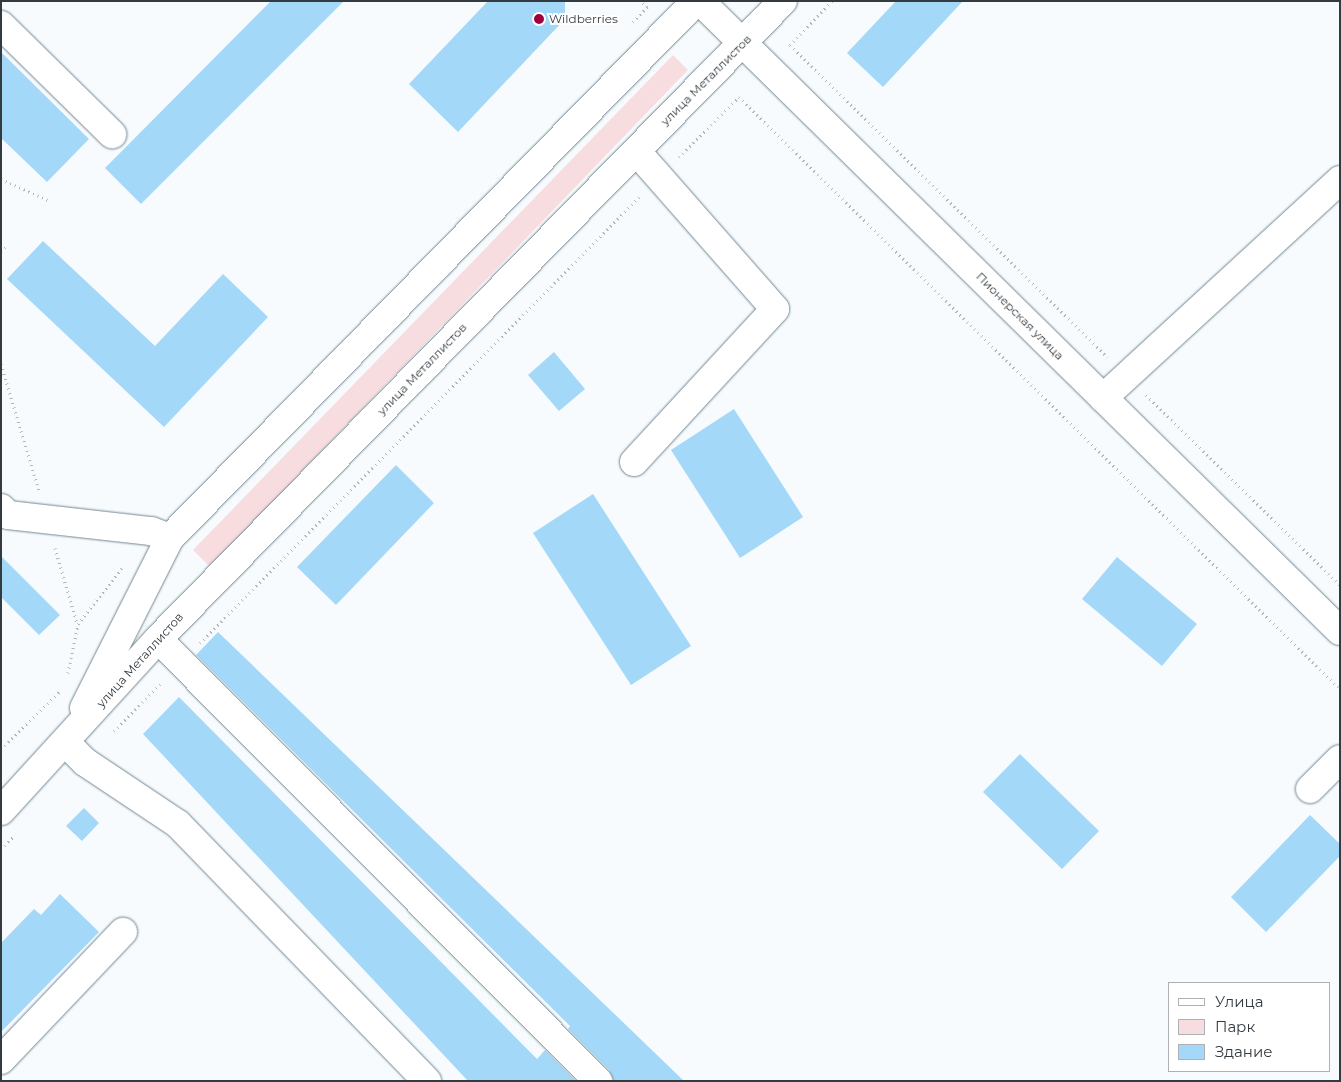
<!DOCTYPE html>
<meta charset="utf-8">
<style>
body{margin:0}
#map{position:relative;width:1341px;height:1082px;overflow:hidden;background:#f7fbfe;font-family:Montserrat,sans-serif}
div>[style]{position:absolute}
.green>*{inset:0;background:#f8dde0}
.building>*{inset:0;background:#a4d8f8}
.path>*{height:3px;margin-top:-1.5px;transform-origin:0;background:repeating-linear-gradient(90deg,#b0b5b8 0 1px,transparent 0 5px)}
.roads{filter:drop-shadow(0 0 1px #758792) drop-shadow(0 0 1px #758792)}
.minor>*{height:28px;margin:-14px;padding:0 14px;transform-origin:14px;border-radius:14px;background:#fff}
.dots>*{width:14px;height:14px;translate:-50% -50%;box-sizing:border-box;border:2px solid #fff;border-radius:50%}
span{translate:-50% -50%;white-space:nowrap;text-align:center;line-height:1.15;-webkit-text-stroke:4px #fff;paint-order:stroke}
.poi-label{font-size:12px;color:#343b40}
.left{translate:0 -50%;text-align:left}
.street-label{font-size:12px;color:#343b40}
.frame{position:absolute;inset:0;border:2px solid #343b40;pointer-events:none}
.legend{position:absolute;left:1168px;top:982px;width:162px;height:90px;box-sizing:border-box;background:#fff;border:1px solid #aeb1b3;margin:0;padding:6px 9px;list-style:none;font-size:15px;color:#343b40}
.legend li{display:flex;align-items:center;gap:10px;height:25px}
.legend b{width:25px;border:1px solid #aeb1b3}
</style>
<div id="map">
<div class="green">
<div style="clip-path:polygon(673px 55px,688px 70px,210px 567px,193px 550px)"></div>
</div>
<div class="building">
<div style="clip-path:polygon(271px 1px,344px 1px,141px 204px,105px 168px)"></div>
<div style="clip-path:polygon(488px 1px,565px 1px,565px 19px,458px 132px,409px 84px)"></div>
<div style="clip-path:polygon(896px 1px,963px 1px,883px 87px,847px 53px)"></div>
<div style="clip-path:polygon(1px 52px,89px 139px,47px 182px,1px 138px)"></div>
<div style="clip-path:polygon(43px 241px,155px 346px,223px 274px,268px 317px,164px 427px,7px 279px)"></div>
<div style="clip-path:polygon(554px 352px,585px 389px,559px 411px,528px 375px)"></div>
<div style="clip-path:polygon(734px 409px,803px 517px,740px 558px,671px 450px)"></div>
<div style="clip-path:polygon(396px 465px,434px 503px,336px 605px,297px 567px)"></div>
<div style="clip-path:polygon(593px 494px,691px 646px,631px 685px,533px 533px)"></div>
<div style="clip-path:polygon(1px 556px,60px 615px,39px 635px,1px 597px)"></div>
<div style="clip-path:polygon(1117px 557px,1197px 624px,1162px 666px,1082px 599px)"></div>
<div style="clip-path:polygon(218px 632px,684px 1081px,613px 1081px,609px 1070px,568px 1029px,570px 1026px,196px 655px)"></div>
<div style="clip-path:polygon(179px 697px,537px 1059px,545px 1050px,576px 1081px,468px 1081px,143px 734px)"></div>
<div style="clip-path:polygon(1020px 754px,1099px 831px,1062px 869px,983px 792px)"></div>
<div style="clip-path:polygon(84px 808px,99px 823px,82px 841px,66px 826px)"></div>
<div style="clip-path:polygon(1310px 815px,1340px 844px,1340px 856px,1266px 932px,1231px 897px)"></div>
<div style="clip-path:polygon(60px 894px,99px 932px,1px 1032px,1px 943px,34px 909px,41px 915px)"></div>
</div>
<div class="path">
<div style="left:832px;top:1px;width:61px;rotate:133.7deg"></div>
<div style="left:790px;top:45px;width:445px;rotate:44.5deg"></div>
<div style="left:633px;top:22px;width:21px;rotate:-47deg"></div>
<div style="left:647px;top:7px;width:8px;rotate:-135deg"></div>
<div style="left:679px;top:157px;width:85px;rotate:-45deg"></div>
<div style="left:739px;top:97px;width:844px;rotate:44.57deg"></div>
<div style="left:1px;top:179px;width:51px;rotate:24.1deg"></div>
<div style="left:1px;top:251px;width:6px;rotate:-45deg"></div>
<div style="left:1px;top:364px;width:133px;rotate:73.3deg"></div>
<div style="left:1146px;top:395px;width:272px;rotate:44.4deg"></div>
<div style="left:55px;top:548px;width:78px;rotate:73.7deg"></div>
<div style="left:200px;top:643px;width:626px;rotate:-45.45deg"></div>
<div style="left:68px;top:673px;width:50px;rotate:-78.5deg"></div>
<div style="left:78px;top:624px;width:71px;rotate:-51.8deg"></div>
<div style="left:114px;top:731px;width:69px;rotate:-45.6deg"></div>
<div style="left:1px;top:749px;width:84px;rotate:-44.5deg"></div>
<div style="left:1px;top:849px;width:17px;rotate:-45deg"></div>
</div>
<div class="roads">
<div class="minor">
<div style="left:700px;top:1px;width:898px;rotate:44.55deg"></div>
<div style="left:1px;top:25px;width:156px;rotate:44.5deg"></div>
<div style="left:1103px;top:398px;width:322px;rotate:-42.6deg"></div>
<div style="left:634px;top:462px;width:208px;rotate:-47.3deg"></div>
<div style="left:775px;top:309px;width:210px;rotate:-131.3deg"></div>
<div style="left:1px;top:508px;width:10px;rotate:45deg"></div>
<div style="left:8px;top:515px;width:144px;rotate:6.4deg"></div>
<div style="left:151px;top:531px;width:20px;rotate:20deg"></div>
<div style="left:158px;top:639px;width:624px;rotate:45.13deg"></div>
<div style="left:84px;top:708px;width:191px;rotate:-63.2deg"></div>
<div style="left:170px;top:538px;width:752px;rotate:-45.59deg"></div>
<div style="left:66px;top:743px;width:27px;rotate:45deg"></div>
<div style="left:85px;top:762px;width:112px;rotate:33.7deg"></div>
<div style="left:178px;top:824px;width:358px;rotate:45.9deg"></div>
<div style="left:1310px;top:789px;width:42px;rotate:-45deg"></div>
<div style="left:1px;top:811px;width:233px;rotate:-47.6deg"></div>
<div style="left:158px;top:639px;width:893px;rotate:-45.59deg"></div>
<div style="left:1px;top:1060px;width:177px;rotate:-46.4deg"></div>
</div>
</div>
<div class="dots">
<div style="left:539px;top:19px;background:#a0003d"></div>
</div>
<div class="poi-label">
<span class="left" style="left:549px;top:19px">Wildberries</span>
</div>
<div class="street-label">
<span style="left:706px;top:80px;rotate:-45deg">улица Металлистов</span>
<span style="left:1020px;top:316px;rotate:45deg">Пионерская улица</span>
<span style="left:422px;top:369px;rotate:-46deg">улица Металлистов</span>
<span style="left:140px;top:660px;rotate:-48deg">улица Металлистов</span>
</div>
<div class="frame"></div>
<ul class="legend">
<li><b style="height:6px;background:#fff"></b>Улица</li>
<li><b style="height:14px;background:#f8dde0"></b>Парк</li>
<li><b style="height:14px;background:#a4d8f8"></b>Здание</li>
</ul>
</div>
